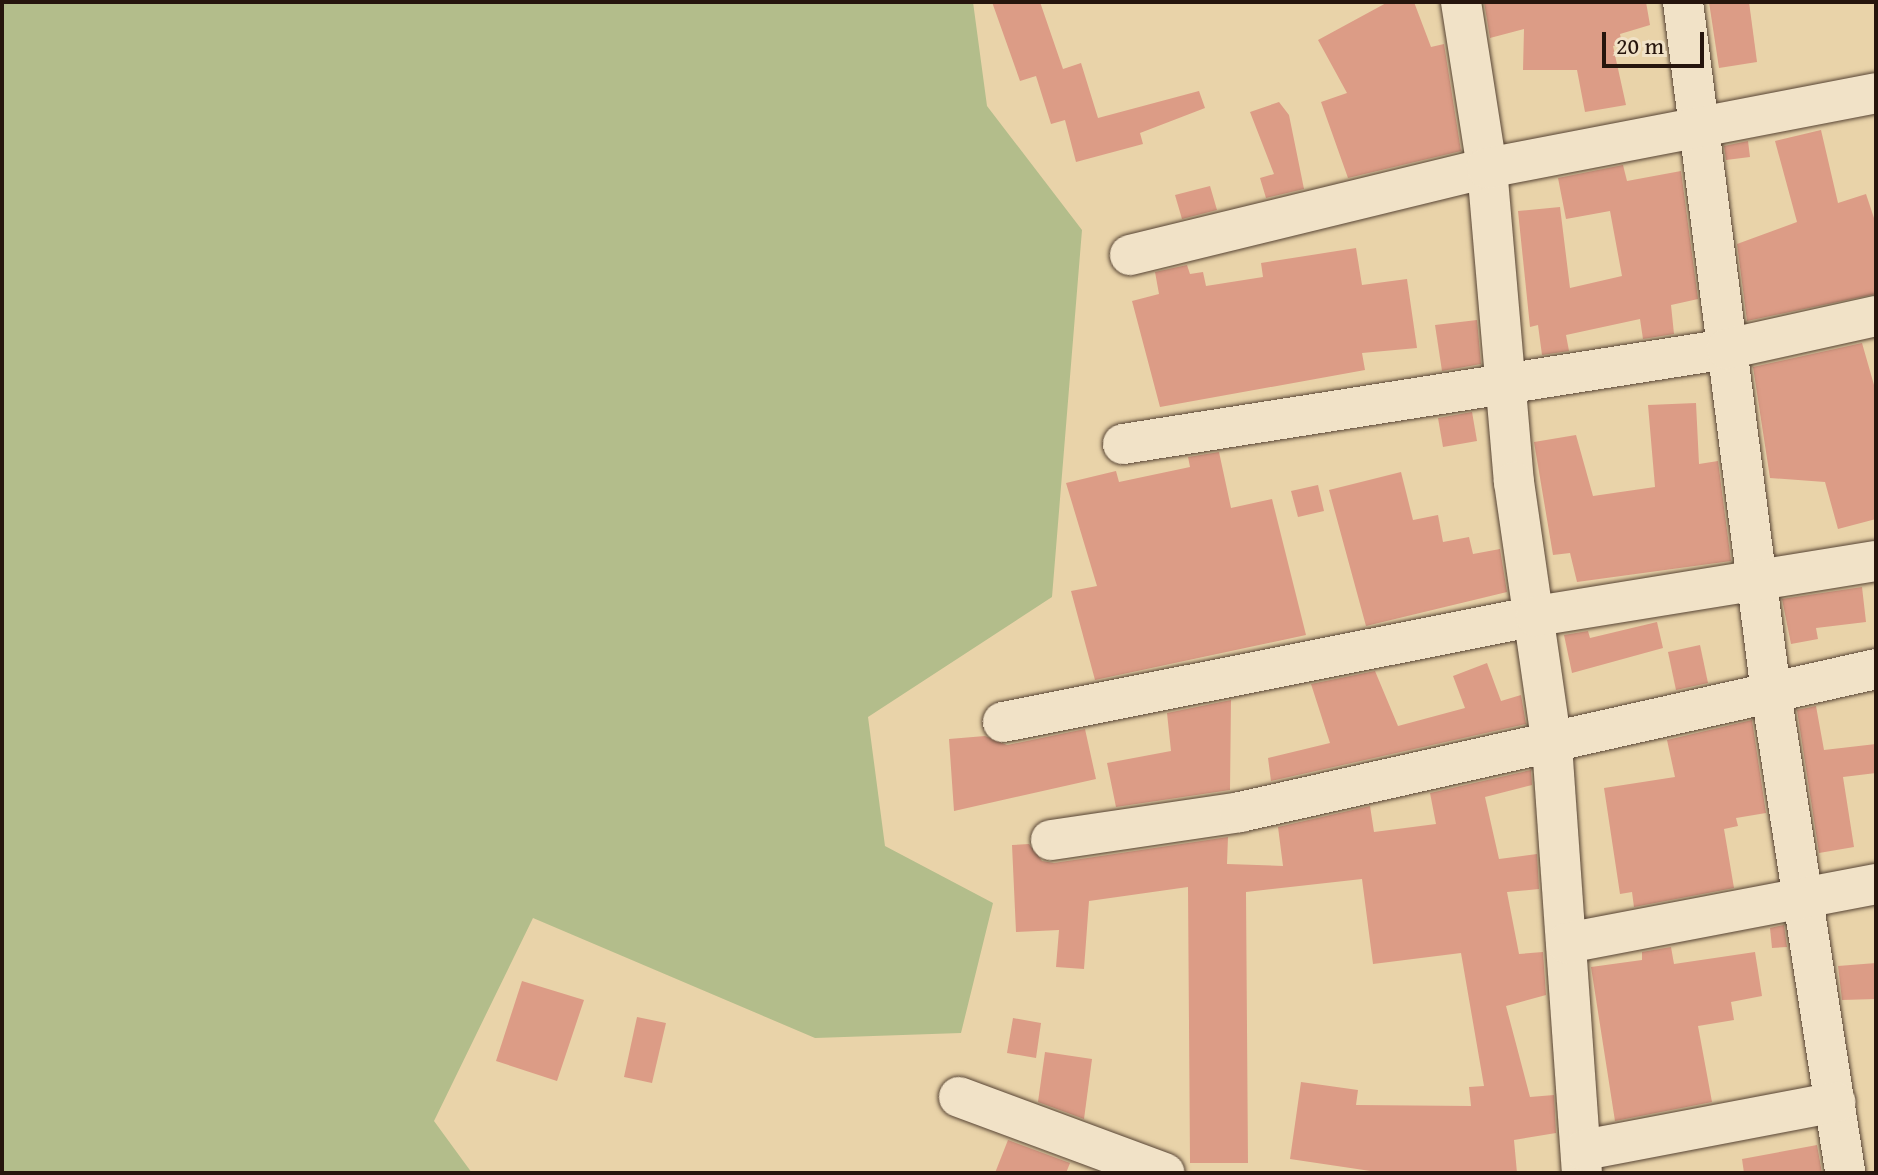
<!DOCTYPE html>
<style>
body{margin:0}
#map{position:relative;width:1878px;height:1175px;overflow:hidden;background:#e9d3a9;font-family:"Gentium Book Plus",serif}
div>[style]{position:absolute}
.green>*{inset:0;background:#b3bd8b}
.building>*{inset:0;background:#dc9c86}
.roads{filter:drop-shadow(0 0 2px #574434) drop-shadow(0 0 2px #574434)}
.minor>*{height:40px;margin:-20px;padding:0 20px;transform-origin:20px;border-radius:20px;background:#f1e2c7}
span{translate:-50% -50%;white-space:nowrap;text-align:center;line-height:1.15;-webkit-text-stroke:6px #f1e2c7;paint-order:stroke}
.frame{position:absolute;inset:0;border:4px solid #26150d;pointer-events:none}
.scale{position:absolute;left:1602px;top:32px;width:102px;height:36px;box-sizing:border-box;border:4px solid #26150d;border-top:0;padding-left:10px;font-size:24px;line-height:28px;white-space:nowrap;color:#26150d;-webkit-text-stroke:6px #f1e2c7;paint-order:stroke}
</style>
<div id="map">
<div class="green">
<div style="clip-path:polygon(2px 2px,973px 2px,987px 106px,1082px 230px,1052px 597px,868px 717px,885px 846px,993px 903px,961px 1033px,815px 1038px,533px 918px,434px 1121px,472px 1173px,2px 1173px)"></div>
</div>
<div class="building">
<div style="clip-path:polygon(992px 2px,1040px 2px,1063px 69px,1081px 63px,1098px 118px,1199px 91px,1205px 108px,1140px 133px,1143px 144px,1076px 162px,1065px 120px,1051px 124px,1036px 76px,1020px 81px)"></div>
<div style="clip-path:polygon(1388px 2px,1414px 2px,1431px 47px,1444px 44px,1461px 151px,1348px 178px,1321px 102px,1347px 93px,1318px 40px)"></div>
<div style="clip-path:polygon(1484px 2px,1646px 2px,1650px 25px,1620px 34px,1622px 44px,1613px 46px,1626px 105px,1585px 112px,1577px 70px,1523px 70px,1524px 29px,1490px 38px)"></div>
<div style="clip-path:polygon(1709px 2px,1749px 2px,1757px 62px,1719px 68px)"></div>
<div style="clip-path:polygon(1279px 102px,1289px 115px,1304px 189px,1266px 198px,1260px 178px,1274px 174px,1250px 112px)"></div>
<div style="clip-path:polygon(1821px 130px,1838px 203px,1866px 194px,1876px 224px,1876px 294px,1747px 321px,1737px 244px,1797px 222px,1775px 141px)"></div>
<div style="clip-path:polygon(1748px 141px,1750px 157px,1726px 160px,1724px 146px)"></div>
<div style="clip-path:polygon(1623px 165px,1627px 181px,1681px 171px,1698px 299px,1671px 305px,1674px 334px,1643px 339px,1640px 319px,1566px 335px,1569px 351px,1542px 355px,1538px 325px,1530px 327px,1518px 211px,1560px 207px,1570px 288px,1622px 276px,1610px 211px,1566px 219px,1558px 178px)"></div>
<div style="clip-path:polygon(1210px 186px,1217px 210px,1182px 219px,1175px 195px)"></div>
<div style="clip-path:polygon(1356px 248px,1362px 285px,1407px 279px,1417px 348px,1362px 353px,1365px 370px,1160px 407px,1132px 301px,1159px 294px,1155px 272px,1187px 265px,1190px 274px,1203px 272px,1206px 286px,1263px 277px,1261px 263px)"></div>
<div style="clip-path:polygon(1477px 320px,1481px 364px,1442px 371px,1435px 325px)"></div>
<div style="clip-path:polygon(1862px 343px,1876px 392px,1876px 519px,1838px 529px,1825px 482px,1770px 478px,1753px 367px)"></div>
<div style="clip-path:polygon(1696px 403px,1699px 464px,1718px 461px,1731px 561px,1577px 582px,1570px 553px,1553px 555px,1534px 442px,1576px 435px,1593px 496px,1655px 487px,1648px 405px)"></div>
<div style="clip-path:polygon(1472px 412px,1477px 441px,1443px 447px,1438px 418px)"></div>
<div style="clip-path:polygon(1219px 452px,1231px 508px,1272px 499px,1306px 635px,1095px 680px,1071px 591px,1097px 586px,1066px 483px,1116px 471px,1119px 482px,1190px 467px,1188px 457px)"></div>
<div style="clip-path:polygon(1401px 472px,1413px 520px,1438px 515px,1443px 542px,1469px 537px,1473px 554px,1500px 549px,1507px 592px,1366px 626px,1329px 490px)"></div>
<div style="clip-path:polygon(1318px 485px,1324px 511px,1298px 517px,1291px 491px)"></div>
<div style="clip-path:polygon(1862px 587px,1866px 622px,1816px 628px,1818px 639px,1791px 644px,1782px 599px)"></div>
<div style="clip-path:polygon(1657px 622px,1663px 648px,1572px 673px,1564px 635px,1588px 631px,1590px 638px)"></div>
<div style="clip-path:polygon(1700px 645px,1708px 683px,1676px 690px,1668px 652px)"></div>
<div style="clip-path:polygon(1487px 663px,1501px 701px,1521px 695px,1526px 724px,1271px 781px,1268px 758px,1330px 743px,1311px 684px,1375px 671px,1398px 726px,1465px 708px,1453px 676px)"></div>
<div style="clip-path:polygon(1231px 700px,1230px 790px,1116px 807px,1107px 763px,1171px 751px,1167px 713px)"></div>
<div style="clip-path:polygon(1816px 706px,1824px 750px,1876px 744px,1876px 773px,1843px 777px,1854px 847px,1819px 853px,1797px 710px)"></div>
<div style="clip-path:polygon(1752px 720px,1766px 813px,1736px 818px,1738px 826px,1724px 829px,1734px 888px,1634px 907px,1632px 892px,1620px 894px,1604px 788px,1675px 777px,1667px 740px)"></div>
<div style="clip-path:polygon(1085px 729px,1096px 779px,954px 811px,949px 739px,985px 736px,1007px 745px)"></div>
<div style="clip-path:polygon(1531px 770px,1532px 785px,1485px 797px,1499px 859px,1537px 854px,1539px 889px,1507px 892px,1519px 954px,1543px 952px,1546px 995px,1506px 1006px,1530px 1097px,1554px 1095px,1556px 1133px,1514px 1140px,1517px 1173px,1384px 1173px,1290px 1159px,1301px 1082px,1358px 1090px,1356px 1105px,1471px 1106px,1469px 1087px,1484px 1086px,1461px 953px,1373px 964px,1362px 879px,1246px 892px,1248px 1163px,1190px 1163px,1188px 887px,1089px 901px,1084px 969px,1056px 967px,1059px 930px,1016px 932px,1012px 845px,1029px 844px,1042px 861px,1054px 863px,1228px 837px,1227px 864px,1283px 866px,1278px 827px,1370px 806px,1374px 832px,1436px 824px,1430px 793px)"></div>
<div style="clip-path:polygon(1784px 925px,1787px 947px,1772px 948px,1770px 928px)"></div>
<div style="clip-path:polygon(1671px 947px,1674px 964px,1755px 952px,1762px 996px,1731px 1002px,1734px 1020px,1698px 1026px,1712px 1102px,1615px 1121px,1591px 967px,1642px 960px,1642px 952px)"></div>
<div style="clip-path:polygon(1876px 963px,1876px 999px,1842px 1000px,1838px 966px)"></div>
<div style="clip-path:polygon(522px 981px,584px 1000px,557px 1081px,496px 1061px)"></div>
<div style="clip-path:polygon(637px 1017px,666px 1023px,652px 1083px,624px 1077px)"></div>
<div style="clip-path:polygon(1013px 1018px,1041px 1023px,1036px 1058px,1007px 1053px)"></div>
<div style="clip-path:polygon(1045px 1052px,1092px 1059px,1084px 1119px,1038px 1102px)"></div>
<div style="clip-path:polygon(1008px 1140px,1070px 1163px,1066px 1173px,995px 1173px)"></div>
<div style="clip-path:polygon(1817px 1145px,1822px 1173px,1744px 1173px,1742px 1159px)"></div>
</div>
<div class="roads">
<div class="minor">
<div style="left:1461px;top:2px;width:168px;rotate:81.1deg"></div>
<div style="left:1487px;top:168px;width:315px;rotate:85.1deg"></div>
<div style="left:1514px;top:482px;width:266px;rotate:81.8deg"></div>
<div style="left:1552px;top:745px;width:429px;rotate:86deg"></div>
<div style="left:1683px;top:2px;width:697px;rotate:82.74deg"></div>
<div style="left:1771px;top:693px;width:486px;rotate:81.2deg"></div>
<div style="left:1130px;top:255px;width:367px;rotate:-13.7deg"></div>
<div style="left:1487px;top:168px;width:396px;rotate:-10.9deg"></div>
<div style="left:1123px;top:444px;width:611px;rotate:-8.94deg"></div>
<div style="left:1727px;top:349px;width:153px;rotate:-12.5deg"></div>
<div style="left:1003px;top:722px;width:543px;rotate:-11.25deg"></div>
<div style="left:1536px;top:616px;width:344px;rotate:-9.2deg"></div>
<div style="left:1051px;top:840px;width:191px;rotate:-8.4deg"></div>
<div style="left:1240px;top:812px;width:652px;rotate:-12.67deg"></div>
<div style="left:1567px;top:943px;width:315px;rotate:-10.8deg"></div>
<div style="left:959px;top:1097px;width:219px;rotate:20.3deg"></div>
<div style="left:1584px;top:1150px;width:256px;rotate:-10.8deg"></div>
</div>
</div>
<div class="frame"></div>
<div class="scale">20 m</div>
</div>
